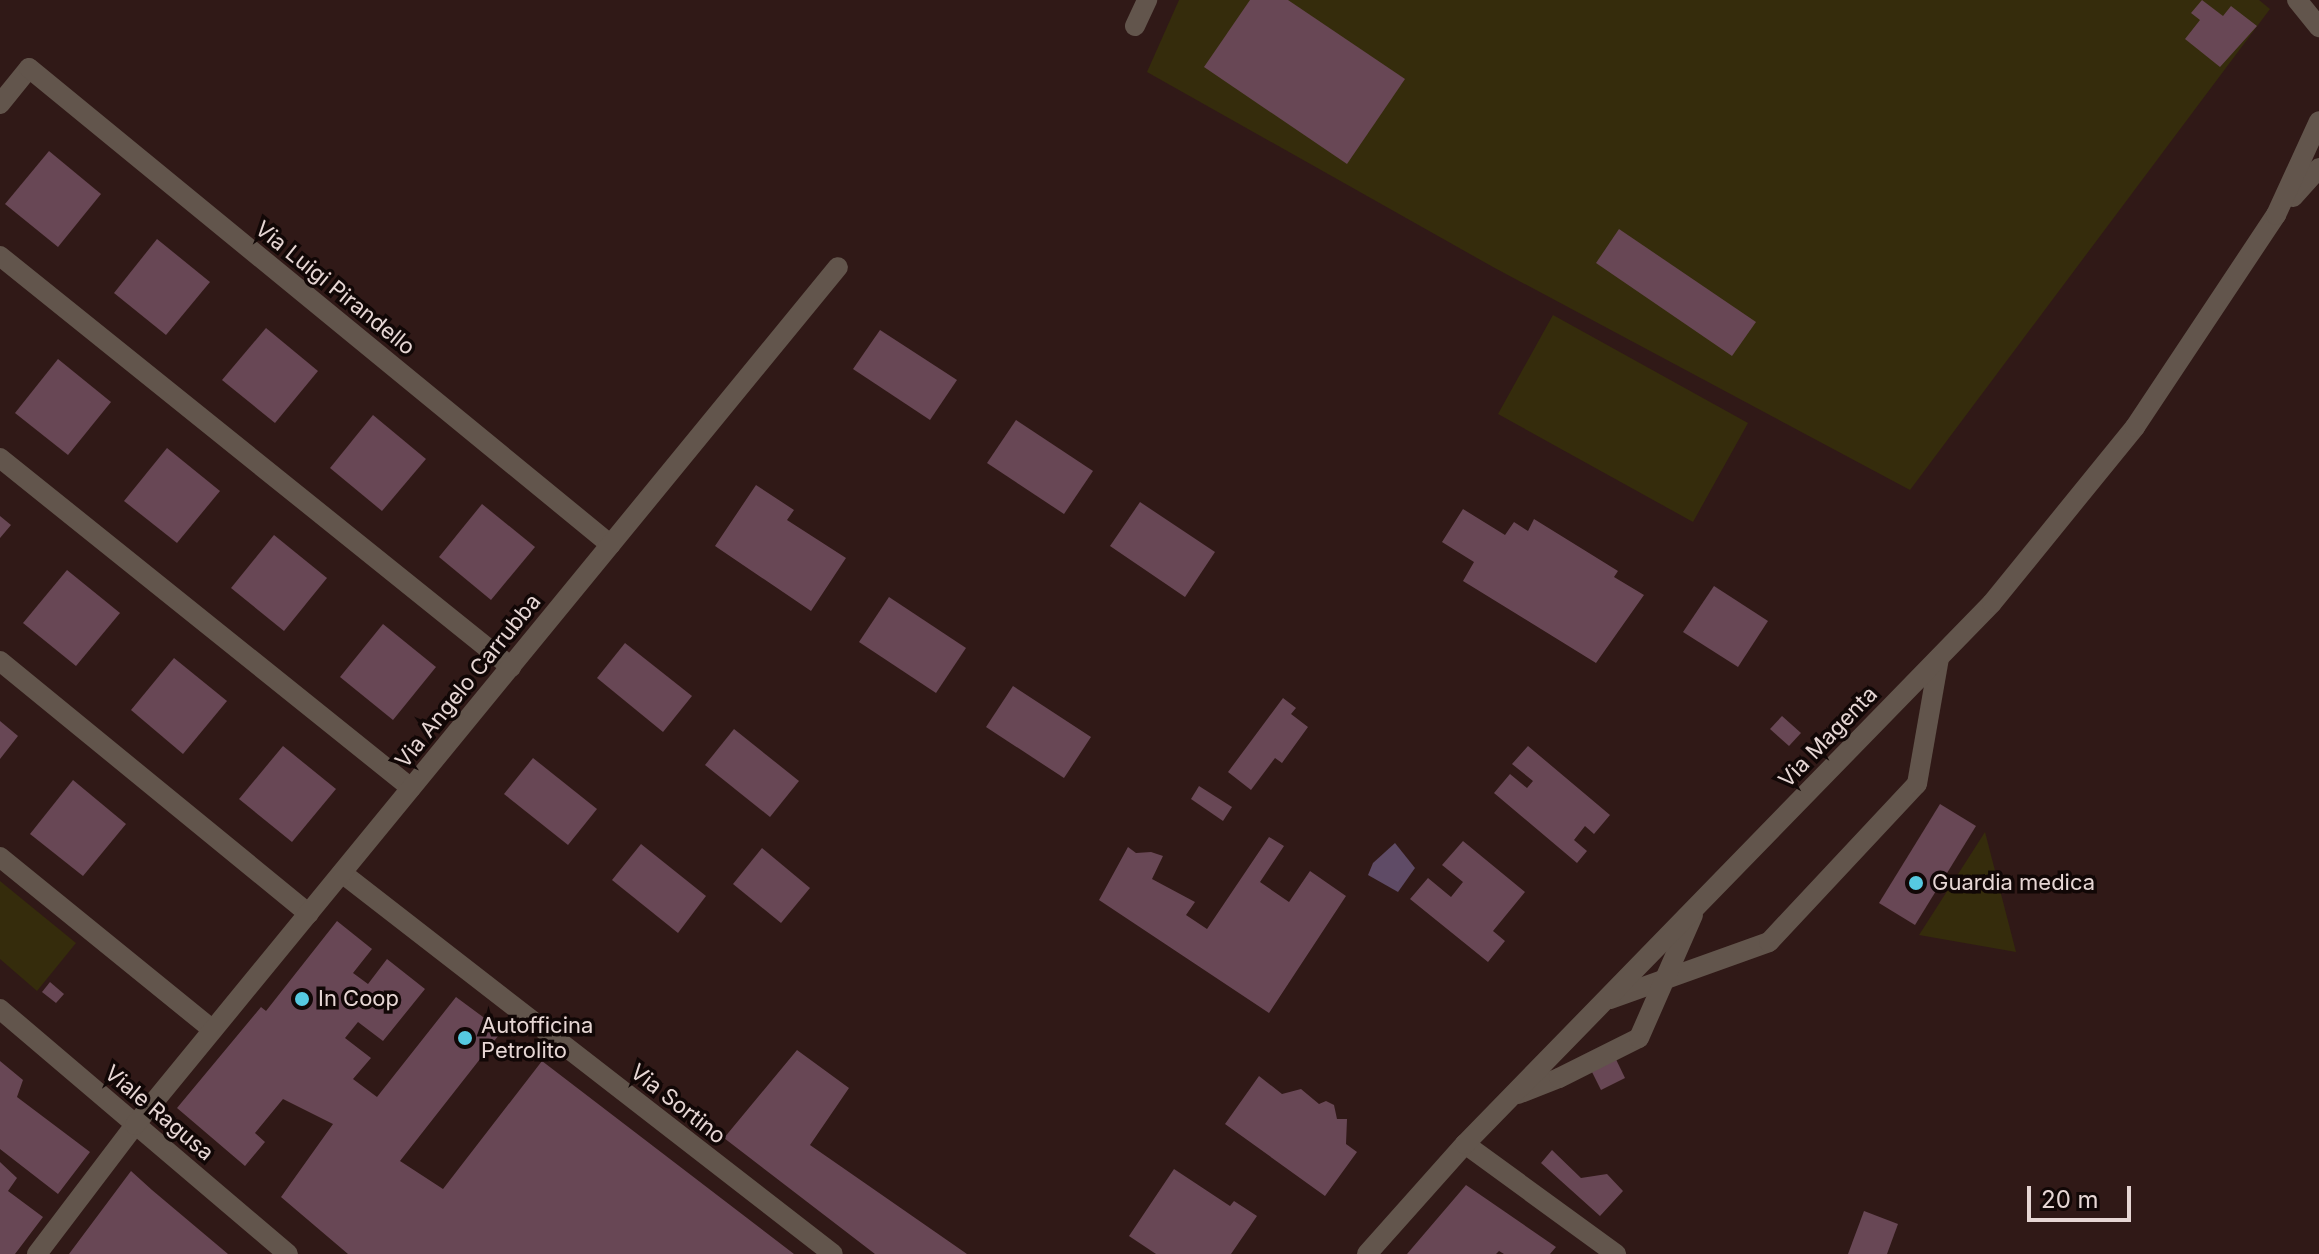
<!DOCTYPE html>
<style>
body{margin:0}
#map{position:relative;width:2319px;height:1254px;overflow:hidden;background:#301917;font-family:Inter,sans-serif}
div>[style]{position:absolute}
.green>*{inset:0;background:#352c0c}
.water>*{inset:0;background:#5f4b66}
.building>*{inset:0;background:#684755}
.minor>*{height:20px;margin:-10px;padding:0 10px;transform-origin:10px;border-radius:10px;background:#62554c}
.dots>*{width:22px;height:22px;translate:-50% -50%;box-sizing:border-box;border:4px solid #110706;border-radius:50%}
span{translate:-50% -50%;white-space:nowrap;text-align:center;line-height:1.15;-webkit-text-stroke:7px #110706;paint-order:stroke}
.street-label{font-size:22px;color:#e6d6d4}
.poi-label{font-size:22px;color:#e6d6d4}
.left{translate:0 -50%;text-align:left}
.scale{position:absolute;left:2027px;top:1186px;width:104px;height:36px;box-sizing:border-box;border:4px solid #e6d6d4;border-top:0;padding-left:10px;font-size:24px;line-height:28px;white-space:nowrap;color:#e6d6d4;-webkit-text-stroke:6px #110706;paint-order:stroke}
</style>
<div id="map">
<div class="green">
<div style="clip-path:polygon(1179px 0,2259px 0,2270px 9px,1910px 490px,1493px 267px,1147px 72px)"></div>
<div style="clip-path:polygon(1553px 315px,1748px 423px,1693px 522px,1498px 414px)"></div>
<div style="clip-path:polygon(1985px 832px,2016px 952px,1919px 935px)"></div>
<div style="clip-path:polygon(0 881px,76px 943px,37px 991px,0 959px)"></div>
</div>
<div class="water">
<div style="clip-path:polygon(1395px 843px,1415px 868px,1398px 892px,1368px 875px,1373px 863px)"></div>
</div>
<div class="building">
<div style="clip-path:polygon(1250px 0,1288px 0,1405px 79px,1347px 164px,1204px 67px)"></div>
<div style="clip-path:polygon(2202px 0,2223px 16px,2231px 6px,2257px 26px,2220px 67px,2185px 39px,2200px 20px,2191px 13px)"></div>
<div style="clip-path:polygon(49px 151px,101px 194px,58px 247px,5px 204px)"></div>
<div style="clip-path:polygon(1619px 229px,1756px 322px,1732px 356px,1596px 263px)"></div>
<div style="clip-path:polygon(157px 239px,210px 282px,166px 335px,114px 293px)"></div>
<div style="clip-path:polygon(266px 328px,318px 371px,275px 423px,222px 380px)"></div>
<div style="clip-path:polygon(880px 330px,957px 380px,930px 420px,853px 369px)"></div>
<div style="clip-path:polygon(58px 359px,111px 402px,68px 455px,15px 413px)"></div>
<div style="clip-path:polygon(373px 415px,426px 459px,382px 511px,330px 468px)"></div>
<div style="clip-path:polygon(1016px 420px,1093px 471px,1064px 514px,987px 463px)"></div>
<div style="clip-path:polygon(167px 448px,220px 491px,177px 543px,124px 501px)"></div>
<div style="clip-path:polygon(756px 485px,794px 510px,787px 520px,846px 558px,811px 611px,715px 546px)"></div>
<div style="clip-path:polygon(1140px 502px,1215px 552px,1185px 597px,1110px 546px)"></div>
<div style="clip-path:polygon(482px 504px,535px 547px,491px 600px,439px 557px)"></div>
<div style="clip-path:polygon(1463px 509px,1505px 535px,1514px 522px,1528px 531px,1534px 519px,1618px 571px,1614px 577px,1644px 595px,1596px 663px,1463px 581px,1474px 562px,1442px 542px)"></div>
<div style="clip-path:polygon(0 516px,11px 525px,0 538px)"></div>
<div style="clip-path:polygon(274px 535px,327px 578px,284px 631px,231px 588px)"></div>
<div style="clip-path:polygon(67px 570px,120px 613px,76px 666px,23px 623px)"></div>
<div style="clip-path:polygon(1714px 586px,1768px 621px,1738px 667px,1683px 632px)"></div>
<div style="clip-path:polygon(889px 597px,966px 648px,936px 693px,859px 642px)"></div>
<div style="clip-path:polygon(383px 624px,436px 667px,393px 720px,340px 677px)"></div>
<div style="clip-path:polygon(625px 643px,692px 696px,663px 732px,597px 678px)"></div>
<div style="clip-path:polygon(174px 658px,227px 701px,183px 754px,131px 710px)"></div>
<div style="clip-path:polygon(1013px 686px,1091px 737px,1064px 778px,986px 727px)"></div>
<div style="clip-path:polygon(1283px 698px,1296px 708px,1291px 714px,1308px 727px,1282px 763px,1275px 758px,1251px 790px,1228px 772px)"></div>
<div style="clip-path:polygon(1782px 716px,1801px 733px,1789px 746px,1770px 729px)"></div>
<div style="clip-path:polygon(0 721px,18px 736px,0 759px)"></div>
<div style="clip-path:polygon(734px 729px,799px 781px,770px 817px,705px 765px)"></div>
<div style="clip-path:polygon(283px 746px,336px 789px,292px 842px,239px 799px)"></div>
<div style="clip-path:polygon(1528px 746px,1610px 815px,1594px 834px,1585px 826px,1574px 840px,1587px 851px,1577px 863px,1494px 793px,1510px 774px,1527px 788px,1533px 781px,1512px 764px)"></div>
<div style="clip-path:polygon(533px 758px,597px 809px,568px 845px,504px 794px)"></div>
<div style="clip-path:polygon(73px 780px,126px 824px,83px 876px,30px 834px)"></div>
<div style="clip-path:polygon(1199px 786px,1232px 807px,1223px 821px,1191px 799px)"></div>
<div style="clip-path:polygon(1940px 804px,1976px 826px,1915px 925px,1879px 903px)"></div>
<div style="clip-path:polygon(1269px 837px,1284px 846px,1260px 882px,1289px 902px,1310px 871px,1346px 896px,1269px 1013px,1099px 900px,1128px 847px,1136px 853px,1151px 852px,1163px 856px,1152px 879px,1195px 902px,1186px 915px,1207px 929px)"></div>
<div style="clip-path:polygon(1463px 841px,1525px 892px,1493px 931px,1505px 941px,1488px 962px,1410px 899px,1428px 878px,1451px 897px,1463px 882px,1442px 865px)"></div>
<div style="clip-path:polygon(641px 844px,706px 896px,678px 933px,612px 880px)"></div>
<div style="clip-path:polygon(762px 848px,810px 888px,781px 923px,733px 884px)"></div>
<div style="clip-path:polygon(337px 921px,372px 949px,353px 973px,368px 984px,387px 959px,425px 989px,383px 1041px,358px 1022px,345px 1038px,371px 1058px,353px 1079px,377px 1097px,456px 997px,502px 1031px,400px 1161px,443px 1189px,542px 1061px,794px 1254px,348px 1254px,281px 1197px,333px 1124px,283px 1099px,255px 1133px,265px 1142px,245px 1166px,177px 1108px,261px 1007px,266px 1011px)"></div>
<div style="clip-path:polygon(50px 982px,64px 994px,56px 1003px,42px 992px)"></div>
<div style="clip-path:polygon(797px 1050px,849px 1088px,810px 1145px,967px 1254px,875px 1254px,724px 1138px)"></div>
<div style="clip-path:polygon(1612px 1051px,1625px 1078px,1601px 1090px,1587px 1062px)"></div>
<div style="clip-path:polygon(0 1061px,23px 1080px,17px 1097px,90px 1152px,58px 1194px,0 1149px)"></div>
<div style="clip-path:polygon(1259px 1076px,1282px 1094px,1301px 1089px,1319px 1104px,1326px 1101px,1334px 1105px,1337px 1119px,1347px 1119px,1346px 1144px,1357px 1152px,1325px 1196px,1225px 1124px)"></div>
<div style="clip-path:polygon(1552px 1150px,1581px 1178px,1607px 1174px,1623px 1191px,1600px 1216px,1541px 1163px)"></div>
<div style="clip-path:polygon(0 1162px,17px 1178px,8px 1191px,43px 1217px,15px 1254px,0 1254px)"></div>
<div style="clip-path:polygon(1174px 1169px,1230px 1206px,1234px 1201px,1257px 1216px,1231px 1254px,1156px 1254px,1129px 1236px)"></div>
<div style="clip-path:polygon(131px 1171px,152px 1190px,228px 1254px,69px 1254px)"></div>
<div style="clip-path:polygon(1466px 1185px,1556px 1247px,1550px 1254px,1504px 1254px,1499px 1251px,1496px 1254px,1407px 1254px)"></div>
<div style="clip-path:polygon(1864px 1211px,1898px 1224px,1887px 1254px,1848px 1254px)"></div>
</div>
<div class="minor">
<div style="left:2297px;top:0;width:35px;rotate:51deg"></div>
<div style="left:1135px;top:26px;width:29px;rotate:-65deg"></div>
<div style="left:0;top:104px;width:46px;rotate:-51.1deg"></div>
<div style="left:29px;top:68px;width:752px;rotate:39.34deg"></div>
<div style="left:2293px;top:197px;width:39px;rotate:-48deg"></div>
<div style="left:0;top:256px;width:656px;rotate:38.81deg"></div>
<div style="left:0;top:458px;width:527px;rotate:38.76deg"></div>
<div style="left:0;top:661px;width:399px;rotate:39.3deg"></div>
<div style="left:0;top:857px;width:274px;rotate:39.1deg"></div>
<div style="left:342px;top:873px;width:621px;rotate:37.81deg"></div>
<div style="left:1610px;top:999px;width:169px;rotate:-19.7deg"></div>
<div style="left:1769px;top:942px;width:216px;rotate:-46.9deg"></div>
<div style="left:1917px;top:784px;width:128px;rotate:-80.1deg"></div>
<div style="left:0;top:1009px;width:378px;rotate:40.4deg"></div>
<div style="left:1518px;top:1094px;width:44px;rotate:-21.3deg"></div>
<div style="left:1559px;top:1078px;width:89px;rotate:-26.6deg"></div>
<div style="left:1639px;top:1038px;width:134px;rotate:-66.3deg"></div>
<div style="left:1465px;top:1144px;width:187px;rotate:36.1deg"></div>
<div style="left:37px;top:1254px;width:162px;rotate:-52.8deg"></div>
<div style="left:135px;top:1125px;width:1109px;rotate:-50.67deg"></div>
<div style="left:1367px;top:1254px;width:147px;rotate:-48.3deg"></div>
<div style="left:1465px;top:1144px;width:755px;rotate:-45.75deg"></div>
<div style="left:1992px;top:603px;width:227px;rotate:-50.9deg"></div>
<div style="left:2135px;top:427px;width:255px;rotate:-56.4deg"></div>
<div style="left:2276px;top:215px;width:103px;rotate:-65.4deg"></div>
</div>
<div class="dots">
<div style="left:1916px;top:883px;background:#56c9e1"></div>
<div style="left:302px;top:999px;background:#56c9e1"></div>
<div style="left:465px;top:1038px;background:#56c9e1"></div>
</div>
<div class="street-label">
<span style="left:335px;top:288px;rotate:39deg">Via Luigi Pirandello</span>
<span style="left:468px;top:681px;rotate:-51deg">Via Angelo Carrubba</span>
<span style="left:1828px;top:737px;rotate:-46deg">Via Magenta</span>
<span style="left:678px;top:1104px;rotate:38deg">Via Sortino</span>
<span style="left:159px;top:1113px;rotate:40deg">Viale Ragusa</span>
</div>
<div class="poi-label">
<span class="left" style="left:1932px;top:883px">Guardia medica</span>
<span class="left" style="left:318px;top:999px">In Coop</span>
<span class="left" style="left:481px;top:1038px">Autofficina<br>Petrolito</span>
</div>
<div class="scale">20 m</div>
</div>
